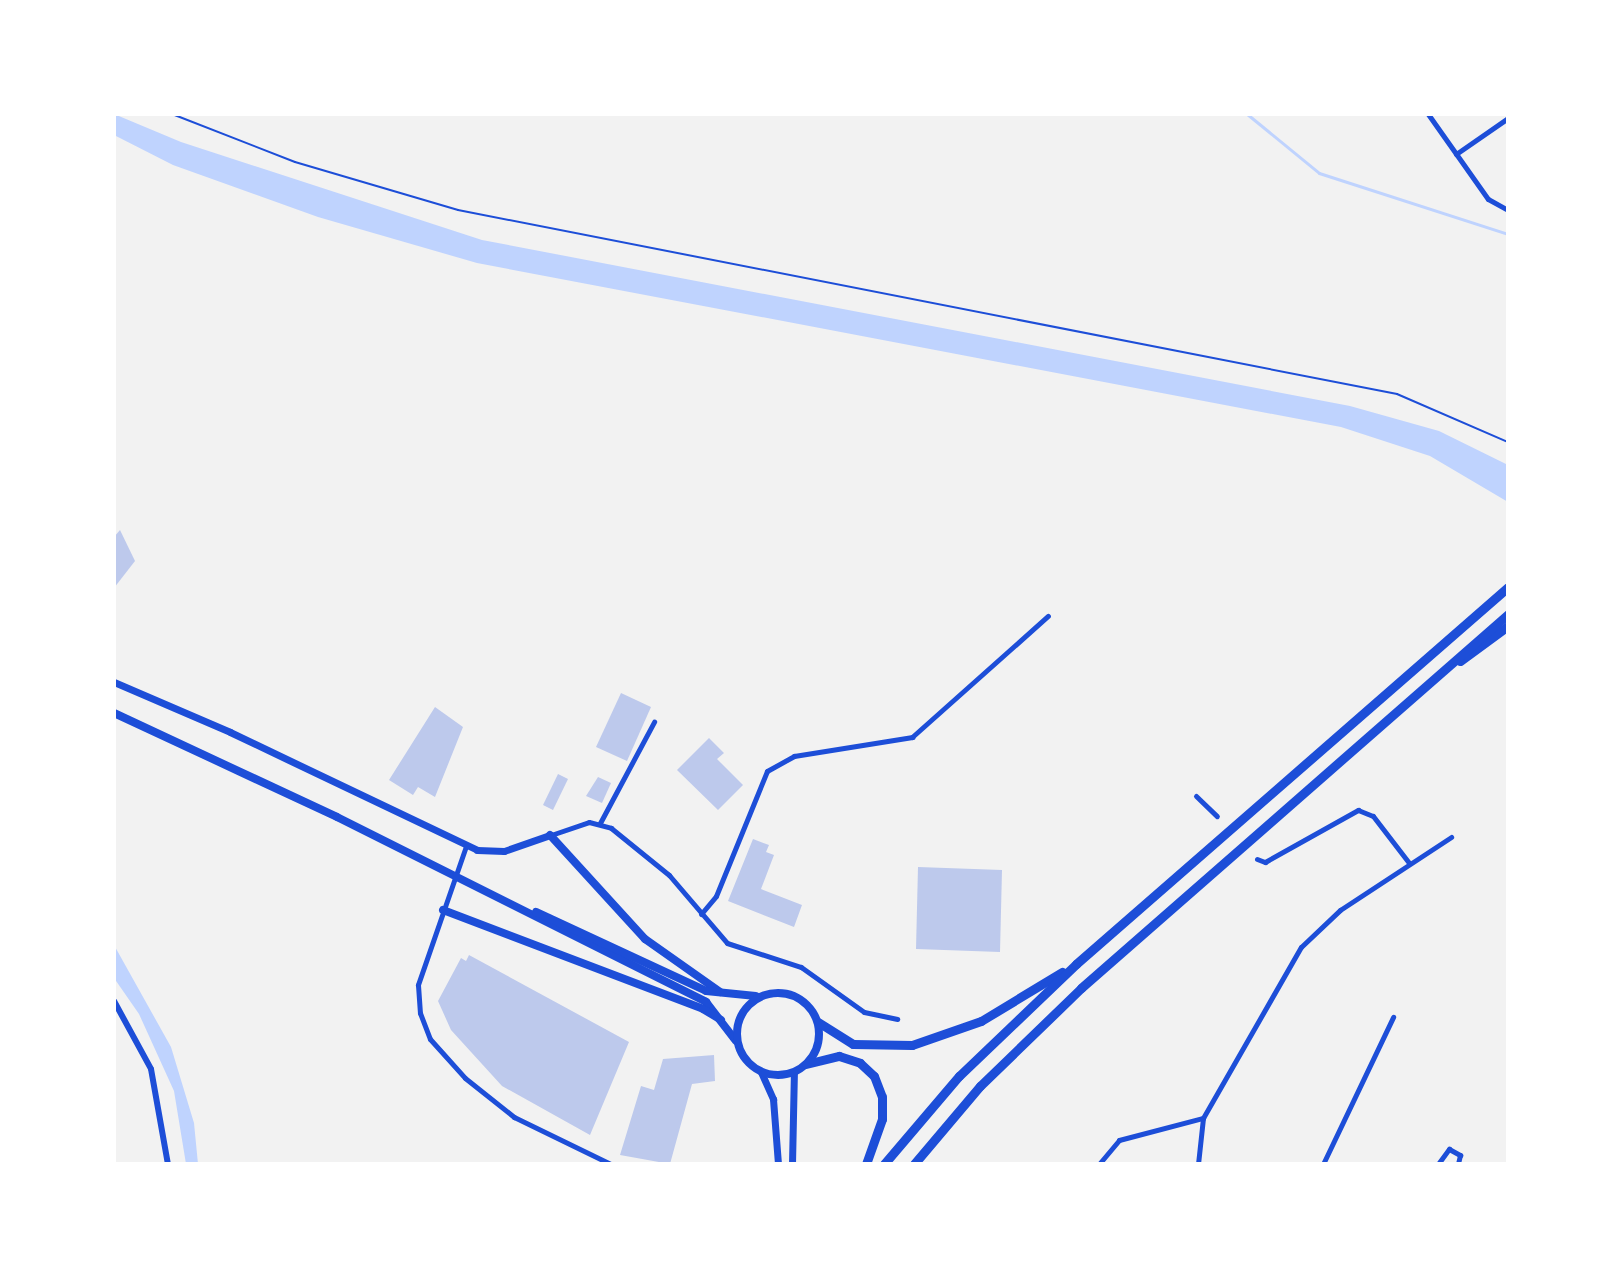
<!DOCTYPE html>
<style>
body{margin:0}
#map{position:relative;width:1622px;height:1278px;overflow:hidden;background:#f2f2f2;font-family:"Roboto Condensed",sans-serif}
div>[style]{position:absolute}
.water>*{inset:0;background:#bfd3fe}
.stream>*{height:3px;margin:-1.5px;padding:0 1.5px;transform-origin:1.5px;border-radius:1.5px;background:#bfd3fe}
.building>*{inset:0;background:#bdc9ec}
.path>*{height:2px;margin:-1px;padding:0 1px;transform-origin:1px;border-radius:1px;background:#1d4ed8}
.minor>*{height:5px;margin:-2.5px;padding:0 2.5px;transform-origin:2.5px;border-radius:2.5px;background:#1d4ed8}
.tertiary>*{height:6px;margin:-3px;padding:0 3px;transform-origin:3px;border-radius:3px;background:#1d4ed8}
.secondary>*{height:7px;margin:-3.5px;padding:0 3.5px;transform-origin:3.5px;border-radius:3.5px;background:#1d4ed8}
.primary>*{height:8px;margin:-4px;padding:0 4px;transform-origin:4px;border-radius:4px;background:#1d4ed8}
.primary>.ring{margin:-4px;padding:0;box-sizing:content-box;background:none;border:8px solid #1d4ed8;border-radius:50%}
.motorway>*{height:9px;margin:-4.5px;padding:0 4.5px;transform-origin:4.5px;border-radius:4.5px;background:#1d4ed8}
span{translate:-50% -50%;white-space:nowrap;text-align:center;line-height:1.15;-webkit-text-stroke:6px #fff;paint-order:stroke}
.frame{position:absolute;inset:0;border:116px solid #fff;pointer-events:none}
</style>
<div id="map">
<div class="water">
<div style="clip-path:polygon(114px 114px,181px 142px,482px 240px,1350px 406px,1439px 431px,1508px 465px,1508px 502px,1430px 456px,1341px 427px,477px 263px,318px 217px,173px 165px,114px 135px)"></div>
<div style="clip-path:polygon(114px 945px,171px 1047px,194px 1123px,198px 1164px,186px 1164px,174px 1091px,139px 1014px,114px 978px)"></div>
</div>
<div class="stream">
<div style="left:1247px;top:114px;width:93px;rotate:39.3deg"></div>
<div style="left:1319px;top:173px;width:199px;rotate:17.9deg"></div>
</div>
<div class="building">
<div style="clip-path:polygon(120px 530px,135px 561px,114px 588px,114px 537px)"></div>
<div style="clip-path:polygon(621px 693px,651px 707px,627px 761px,596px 747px)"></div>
<div style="clip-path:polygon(435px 707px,463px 727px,435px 797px,418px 787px,413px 795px,389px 780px)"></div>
<div style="clip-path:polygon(709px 738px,724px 753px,717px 759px,743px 785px,718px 810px,677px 770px)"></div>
<div style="clip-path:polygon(558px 774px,568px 779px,553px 810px,543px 805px)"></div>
<div style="clip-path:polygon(598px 777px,611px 783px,602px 803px,586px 796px)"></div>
<div style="clip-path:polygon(753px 839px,769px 845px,766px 852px,774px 855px,761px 889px,802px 905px,794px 927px,728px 901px)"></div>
<div style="clip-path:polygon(918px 867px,1002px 870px,1000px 952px,916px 949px)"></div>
<div style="clip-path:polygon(469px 955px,629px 1042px,590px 1135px,502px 1086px,451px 1030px,438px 1001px,461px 958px,466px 961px)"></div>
<div style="clip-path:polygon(714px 1055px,715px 1081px,692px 1084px,670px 1164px,620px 1155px,641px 1086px,654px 1090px,663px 1059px)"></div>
</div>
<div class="path">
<div style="left:172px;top:114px;width:132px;rotate:21.3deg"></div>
<div style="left:295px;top:162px;width:170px;rotate:16.4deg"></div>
<div style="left:458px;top:210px;width:957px;rotate:11.09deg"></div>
<div style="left:1397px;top:394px;width:121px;rotate:23.4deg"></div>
</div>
<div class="minor">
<div style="left:1428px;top:114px;width:104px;rotate:54.8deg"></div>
<div style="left:1488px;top:199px;width:23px;rotate:29deg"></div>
<div style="left:1456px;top:154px;width:63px;rotate:-34.7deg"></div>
<div style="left:1196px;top:796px;width:29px;rotate:44deg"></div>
<div style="left:600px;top:823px;width:115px;rotate:-61.9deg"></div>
<div style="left:551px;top:835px;width:40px;rotate:-18.9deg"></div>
<div style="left:589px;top:822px;width:23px;rotate:15deg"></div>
<div style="left:611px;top:828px;width:75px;rotate:39deg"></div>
<div style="left:669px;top:875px;width:89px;rotate:49.5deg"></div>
<div style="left:727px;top:943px;width:78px;rotate:18deg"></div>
<div style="left:801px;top:967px;width:77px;rotate:35.5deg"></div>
<div style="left:864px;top:1012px;width:34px;rotate:12deg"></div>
<div style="left:466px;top:846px;width:147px;rotate:109.1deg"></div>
<div style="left:418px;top:985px;width:28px;rotate:86deg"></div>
<div style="left:420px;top:1013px;width:28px;rotate:69deg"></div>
<div style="left:430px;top:1039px;width:52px;rotate:48.1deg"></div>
<div style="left:465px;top:1078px;width:63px;rotate:38.5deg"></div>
<div style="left:514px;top:1117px;width:108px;rotate:25.9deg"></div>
<div style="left:1257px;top:859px;width:9px;rotate:21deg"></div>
<div style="left:1265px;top:862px;width:107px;rotate:-29.2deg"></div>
<div style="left:1358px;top:810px;width:16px;rotate:22deg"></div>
<div style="left:1373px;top:816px;width:59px;rotate:52.5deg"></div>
<div style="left:701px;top:914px;width:23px;rotate:-50deg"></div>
<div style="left:716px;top:896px;width:135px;rotate:-67.8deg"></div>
<div style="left:767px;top:771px;width:31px;rotate:-29deg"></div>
<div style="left:794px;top:756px;width:120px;rotate:-9.1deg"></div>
<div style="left:912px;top:737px;width:182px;rotate:-41.7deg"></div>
<div style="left:1099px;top:1164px;width:31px;rotate:-50deg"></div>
<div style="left:1119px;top:1140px;width:87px;rotate:-14.7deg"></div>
<div style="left:1198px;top:1164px;width:46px;rotate:-83.8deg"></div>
<div style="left:1203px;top:1118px;width:197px;rotate:-60.2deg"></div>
<div style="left:1301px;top:947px;width:54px;rotate:-43.5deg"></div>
<div style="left:1340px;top:910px;width:133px;rotate:-33.3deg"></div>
<div style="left:1323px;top:1164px;width:163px;rotate:-64.5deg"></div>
<div style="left:1438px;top:1164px;width:19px;rotate:-54deg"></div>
<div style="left:1449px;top:1149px;width:13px;rotate:29deg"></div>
<div style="left:1460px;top:1155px;width:9px;rotate:103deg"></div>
</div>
<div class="tertiary">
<div style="left:114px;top:1001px;width:77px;rotate:61.4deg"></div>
<div style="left:151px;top:1069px;width:97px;rotate:79.9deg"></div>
</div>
<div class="secondary">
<div style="left:114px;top:682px;width:126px;rotate:23.3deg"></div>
<div style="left:230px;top:732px;width:274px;rotate:25.5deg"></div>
<div style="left:477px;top:850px;width:27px;rotate:2deg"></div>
<div style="left:504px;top:851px;width:49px;rotate:-19.2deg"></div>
<div style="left:761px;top:1072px;width:30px;rotate:66deg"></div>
<div style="left:773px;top:1099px;width:65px;rotate:85.6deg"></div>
<div style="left:792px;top:1164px;width:92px;rotate:-88.8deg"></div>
</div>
<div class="primary">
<div style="left:114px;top:713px;width:246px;rotate:25deg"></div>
<div style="left:337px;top:817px;width:413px;rotate:26.6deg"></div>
<div style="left:706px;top:1002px;width:49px;rotate:52.4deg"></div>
<div style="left:550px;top:835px;width:141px;rotate:47.6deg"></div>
<div style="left:645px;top:939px;width:92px;rotate:35.2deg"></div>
<div style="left:443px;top:910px;width:278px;rotate:20.8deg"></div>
<div style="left:703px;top:1009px;width:21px;rotate:31deg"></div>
<div style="left:536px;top:912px;width:187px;rotate:24.9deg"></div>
<div style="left:706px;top:991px;width:50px;rotate:5.7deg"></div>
<div class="ring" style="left:737px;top:993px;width:74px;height:74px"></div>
</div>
<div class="motorway">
<div style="left:1460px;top:661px;width:59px;rotate:-36.1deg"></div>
<div style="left:818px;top:1022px;width:41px;rotate:32.2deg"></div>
<div style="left:853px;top:1044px;width:59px;rotate:1deg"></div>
<div style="left:912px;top:1045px;width:73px;rotate:-19.2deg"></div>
<div style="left:981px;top:1021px;width:95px;rotate:-31.2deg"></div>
<div style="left:806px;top:1064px;width:34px;rotate:-14deg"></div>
<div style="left:839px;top:1056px;width:22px;rotate:18deg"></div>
<div style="left:860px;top:1063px;width:19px;rotate:43deg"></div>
<div style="left:874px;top:1076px;width:22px;rotate:69deg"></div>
<div style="left:882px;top:1097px;width:22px;rotate:90deg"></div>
<div style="left:882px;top:1119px;width:48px;rotate:109.6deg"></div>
<div style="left:884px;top:1164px;width:116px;rotate:-49.6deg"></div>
<div style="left:959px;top:1076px;width:162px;rotate:-43.7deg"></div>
<div style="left:1076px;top:964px;width:573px;rotate:-41.11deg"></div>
<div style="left:914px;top:1164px;width:102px;rotate:-49.8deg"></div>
<div style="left:980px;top:1086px;width:141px;rotate:-44.1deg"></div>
<div style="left:1081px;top:988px;width:568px;rotate:-41.21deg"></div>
</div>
<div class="frame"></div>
</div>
